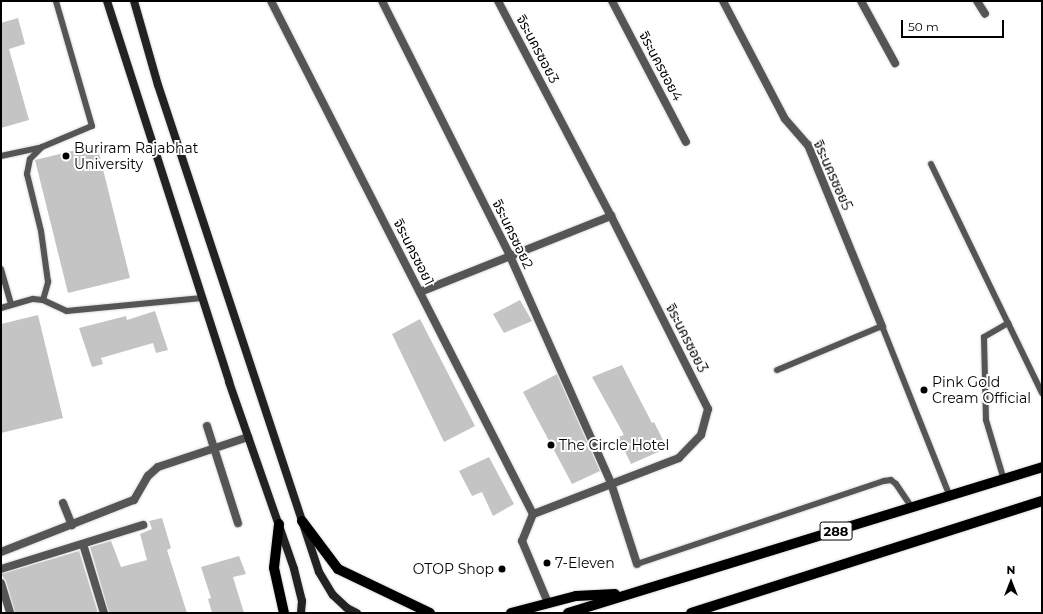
<!DOCTYPE html>
<meta charset="utf-8">
<style>
body{margin:0}
#map{position:relative;width:1043px;height:614px;overflow:hidden;background:#fff;font-family:Montserrat,"Noto Sans Thai",sans-serif}
div>[style]{position:absolute}
.building>*{inset:0;background:#c4c4c4}
.roads{filter:drop-shadow(0 0 1px #dbdbdb) drop-shadow(0 0 1px #dbdbdb)}
.service>*{height:6px;margin:-3px;padding:0 3px;transform-origin:3px;border-radius:3px;background:#555}
.minor>*{height:8px;margin:-4px;padding:0 4px;transform-origin:4px;border-radius:4px;background:#555}
.secondary>*{height:8px;margin:-4px;padding:0 4px;transform-origin:4px;border-radius:4px;background:#222}
.primary>*{height:10px;margin:-5px;padding:0 5px;transform-origin:5px;border-radius:5px;background:#000}
.dots>*{width:11px;height:11px;translate:-50% -50%;box-sizing:border-box;border:2px solid #fff;border-radius:50%}
span{translate:-50% -50%;white-space:nowrap;text-align:center;line-height:1.15;-webkit-text-stroke:4px #fff;paint-order:stroke}
.shield-label span{padding:1px 3px;background:#fff;border:1px solid;border-radius:3px;-webkit-text-stroke-width:0}
.shield-label{font-size:13px;color:#000;font-weight:700}
.street-label{font-size:14px;color:#000}
.poi-label{font-size:14px;color:#000}
.left{translate:0 -50%;text-align:left}
.right{translate:-100% -50%;text-align:right}
.frame{position:absolute;inset:0;border:2px solid #000;pointer-events:none}
.north{position:absolute;left:991px;top:562px;width:40px;height:40px;-webkit-text-stroke:3px #fff;paint-order:stroke;rotate:0deg;font-size:11px;font-weight:700;line-height:16px;text-align:center;color:#000}
.north::after{content:'';display:block;margin:auto;width:14px;height:18px;background:#000;clip-path:polygon(50% 0,100% 100%,50% 72%,0 100%)}
.scale{position:absolute;left:901px;top:20px;width:103px;height:18px;box-sizing:border-box;border:2px solid #000;border-top:0;padding-left:5px;font-size:12px;line-height:14px;white-space:nowrap;color:#000;-webkit-text-stroke:3px #fff;paint-order:stroke}
</style>
<div id="map">
<div class="building">
<div style="clip-path:polygon(18px 18px,25px 44px,9px 49px,29px 120px,1px 128px,1px 23px)"></div>
<div style="clip-path:polygon(97px 145px,130px 278px,68px 293px,35px 160px)"></div>
<div style="clip-path:polygon(520px 300px,532px 321px,504px 333px,493px 314px)"></div>
<div style="clip-path:polygon(155px 311px,168px 350px,156px 353px,153px 343px,101px 358px,103px 364px,92px 367px,79px 328px,126px 316px,127px 320px)"></div>
<div style="clip-path:polygon(38px 315px,63px 418px,1px 433px,1px 324px)"></div>
<div style="clip-path:polygon(420px 319px,475px 426px,444px 442px,392px 334px)"></div>
<div style="clip-path:polygon(622px 365px,652px 423px,654px 422px,667px 448px,631px 464px,618px 437px,624px 435px,592px 377px)"></div>
<div style="clip-path:polygon(557px 374px,600px 471px,572px 484px,523px 392px)"></div>
<div style="clip-path:polygon(489px 457px,514px 504px,493px 516px,482px 492px,472px 496px,459px 471px)"></div>
<div style="clip-path:polygon(162px 518px,171px 548px,167px 550px,187px 613px,109px 613px,90px 547px,111px 541px,121px 567px,147px 560px,140px 534px,152px 529px,149px 521px)"></div>
<div style="clip-path:polygon(79px 551px,98px 613px,15px 613px,6px 581px,1px 574px)"></div>
<div style="clip-path:polygon(239px 556px,246px 574px,233px 577px,244px 613px,212px 613px,208px 599px,211px 598px,201px 567px)"></div>
</div>
<div class="roads">
<div class="service">
<div style="left:1px;top:156px;width:40px;rotate:-12deg"></div>
<div style="left:931px;top:164px;width:177px;rotate:64.2deg"></div>
<div style="left:1px;top:269px;width:37px;rotate:74deg"></div>
<div style="left:43px;top:300px;width:19px;rotate:-74deg"></div>
<div style="left:48px;top:282px;width:51px;rotate:-97.8deg"></div>
<div style="left:41px;top:231px;width:59px;rotate:-103.8deg"></div>
<div style="left:27px;top:174px;width:15px;rotate:-79deg"></div>
<div style="left:30px;top:159px;width:17px;rotate:-45deg"></div>
<div style="left:42px;top:147px;width:54px;rotate:-22.8deg"></div>
<div style="left:92px;top:126px;width:130px;rotate:-106.1deg"></div>
<div style="left:1px;top:308px;width:33px;rotate:-16deg"></div>
<div style="left:33px;top:299px;width:10px;rotate:6deg"></div>
<div style="left:43px;top:300px;width:26px;rotate:25deg"></div>
<div style="left:67px;top:311px;width:135px;rotate:-5.5deg"></div>
<div style="left:777px;top:370px;width:114px;rotate:-22.7deg"></div>
<div style="left:882px;top:326px;width:184px;rotate:68.3deg"></div>
<div style="left:1004px;top:480px;width:63px;rotate:-106.7deg"></div>
<div style="left:986px;top:420px;width:83px;rotate:-91.4deg"></div>
<div style="left:984px;top:337px;width:28px;rotate:-30deg"></div>
<div style="left:1008px;top:323px;width:78px;rotate:64.1deg"></div>
<div style="left:637px;top:564px;width:261px;rotate:-18.6deg"></div>
<div style="left:884px;top:481px;width:7px;rotate:-8deg"></div>
<div style="left:891px;top:480px;width:6px;rotate:39deg"></div>
<div style="left:896px;top:484px;width:29px;rotate:56deg"></div>
</div>
<div class="minor">
<div style="left:271px;top:1px;width:576px;rotate:62.95deg"></div>
<div style="left:382px;top:1px;width:285px;rotate:63.3deg"></div>
<div style="left:510px;top:256px;width:248px;rotate:66deg"></div>
<div style="left:611px;top:483px;width:85px;rotate:72.2deg"></div>
<div style="left:498px;top:1px;width:243px;rotate:62.3deg"></div>
<div style="left:611px;top:216px;width:216px;rotate:63.3deg"></div>
<div style="left:708px;top:409px;width:27px;rotate:105deg"></div>
<div style="left:701px;top:435px;width:32px;rotate:134deg"></div>
<div style="left:679px;top:458px;width:156px;rotate:159deg"></div>
<div style="left:533px;top:514px;width:29px;rotate:112deg"></div>
<div style="left:522px;top:541px;width:67px;rotate:67.2deg"></div>
<div style="left:612px;top:1px;width:159px;rotate:62.3deg"></div>
<div style="left:723px;top:1px;width:133px;rotate:62.3deg"></div>
<div style="left:785px;top:119px;width:35px;rotate:49deg"></div>
<div style="left:808px;top:145px;width:196px;rotate:67.8deg"></div>
<div style="left:861px;top:1px;width:71px;rotate:61.3deg"></div>
<div style="left:977px;top:1px;width:15px;rotate:58deg"></div>
<div style="left:420px;top:292px;width:206px;rotate:-21.7deg"></div>
<div style="left:207px;top:426px;width:102px;rotate:72.3deg"></div>
<div style="left:63px;top:503px;width:24px;rotate:68deg"></div>
<div style="left:83px;top:544px;width:72px;rotate:73.1deg"></div>
<div style="left:1px;top:552px;width:143px;rotate:-21.4deg"></div>
<div style="left:134px;top:500px;width:28px;rotate:-60deg"></div>
<div style="left:148px;top:476px;width:13px;rotate:-42deg"></div>
<div style="left:158px;top:467px;width:95px;rotate:-18.4deg"></div>
<div style="left:1px;top:569px;width:149px;rotate:-17.2deg"></div>
<div style="left:1px;top:583px;width:31px;rotate:73deg"></div>
</div>
<div class="secondary">
<div style="left:107px;top:1px;width:400px;rotate:72.2deg"></div>
<div style="left:229px;top:382px;width:198px;rotate:70.8deg"></div>
<div style="left:294px;top:569px;width:33px;rotate:76deg"></div>
<div style="left:302px;top:601px;width:12px;rotate:95deg"></div>
<div style="left:134px;top:1px;width:87px;rotate:74.1deg"></div>
<div style="left:158px;top:85px;width:513px;rotate:71.71deg"></div>
<div style="left:319px;top:572px;width:27px;rotate:59deg"></div>
<div style="left:333px;top:595px;width:19px;rotate:43deg"></div>
<div style="left:347px;top:608px;width:11px;rotate:27deg"></div>
</div>
<div class="primary">
<div style="left:302px;top:521px;width:60px;rotate:53.1deg"></div>
<div style="left:338px;top:569px;width:102px;rotate:25.6deg"></div>
<div style="left:279px;top:524px;width:44px;rotate:96.5deg"></div>
<div style="left:274px;top:568px;width:46px;rotate:77.5deg"></div>
<div style="left:511px;top:613px;width:67px;rotate:-14.7deg"></div>
<div style="left:576px;top:596px;width:39px;rotate:-3deg"></div>
<div style="left:568px;top:613px;width:496px;rotate:-17.1deg"></div>
<div style="left:691px;top:613px;width:368px;rotate:-17.7deg"></div>
</div>
</div>
<div class="dots">
<div style="left:66px;top:156px;background:#000"></div>
<div style="left:924px;top:390px;background:#000"></div>
<div style="left:551px;top:445px;background:#000"></div>
<div style="left:547px;top:563px;background:#000"></div>
<div style="left:502px;top:569px;background:#000"></div>
</div>
<div class="shield-label">
<span style="left:836px;top:531px">288</span>
</div>
<div class="street-label">
<span style="left:538px;top:49px;rotate:62deg">จิระนครซอย3</span>
<span style="left:661px;top:66px;rotate:62deg">จิระนครซอย4</span>
<span style="left:833px;top:175px;rotate:66deg">จิระนครซอย5</span>
<span style="left:513px;top:234px;rotate:64deg">จิระนครซอย2</span>
<span style="left:414px;top:252px;rotate:63deg">จิระนครซอย1</span>
<span style="left:687px;top:338px;rotate:63deg">จิระนครซอย3</span>
</div>
<div class="poi-label">
<span class="left" style="left:74px;top:156px">Buriram Rajabhat<br>University</span>
<span class="left" style="left:932px;top:390px">Pink Gold<br>Cream Official</span>
<span class="left" style="left:559px;top:445px">The Circle Hotel</span>
<span class="left" style="left:555px;top:563px">7-Eleven</span>
<span class="right" style="left:494px;top:569px">OTOP Shop</span>
</div>
<div class="frame"></div>
<div class="north">N</div>
<div class="scale">50 m</div>
</div>
